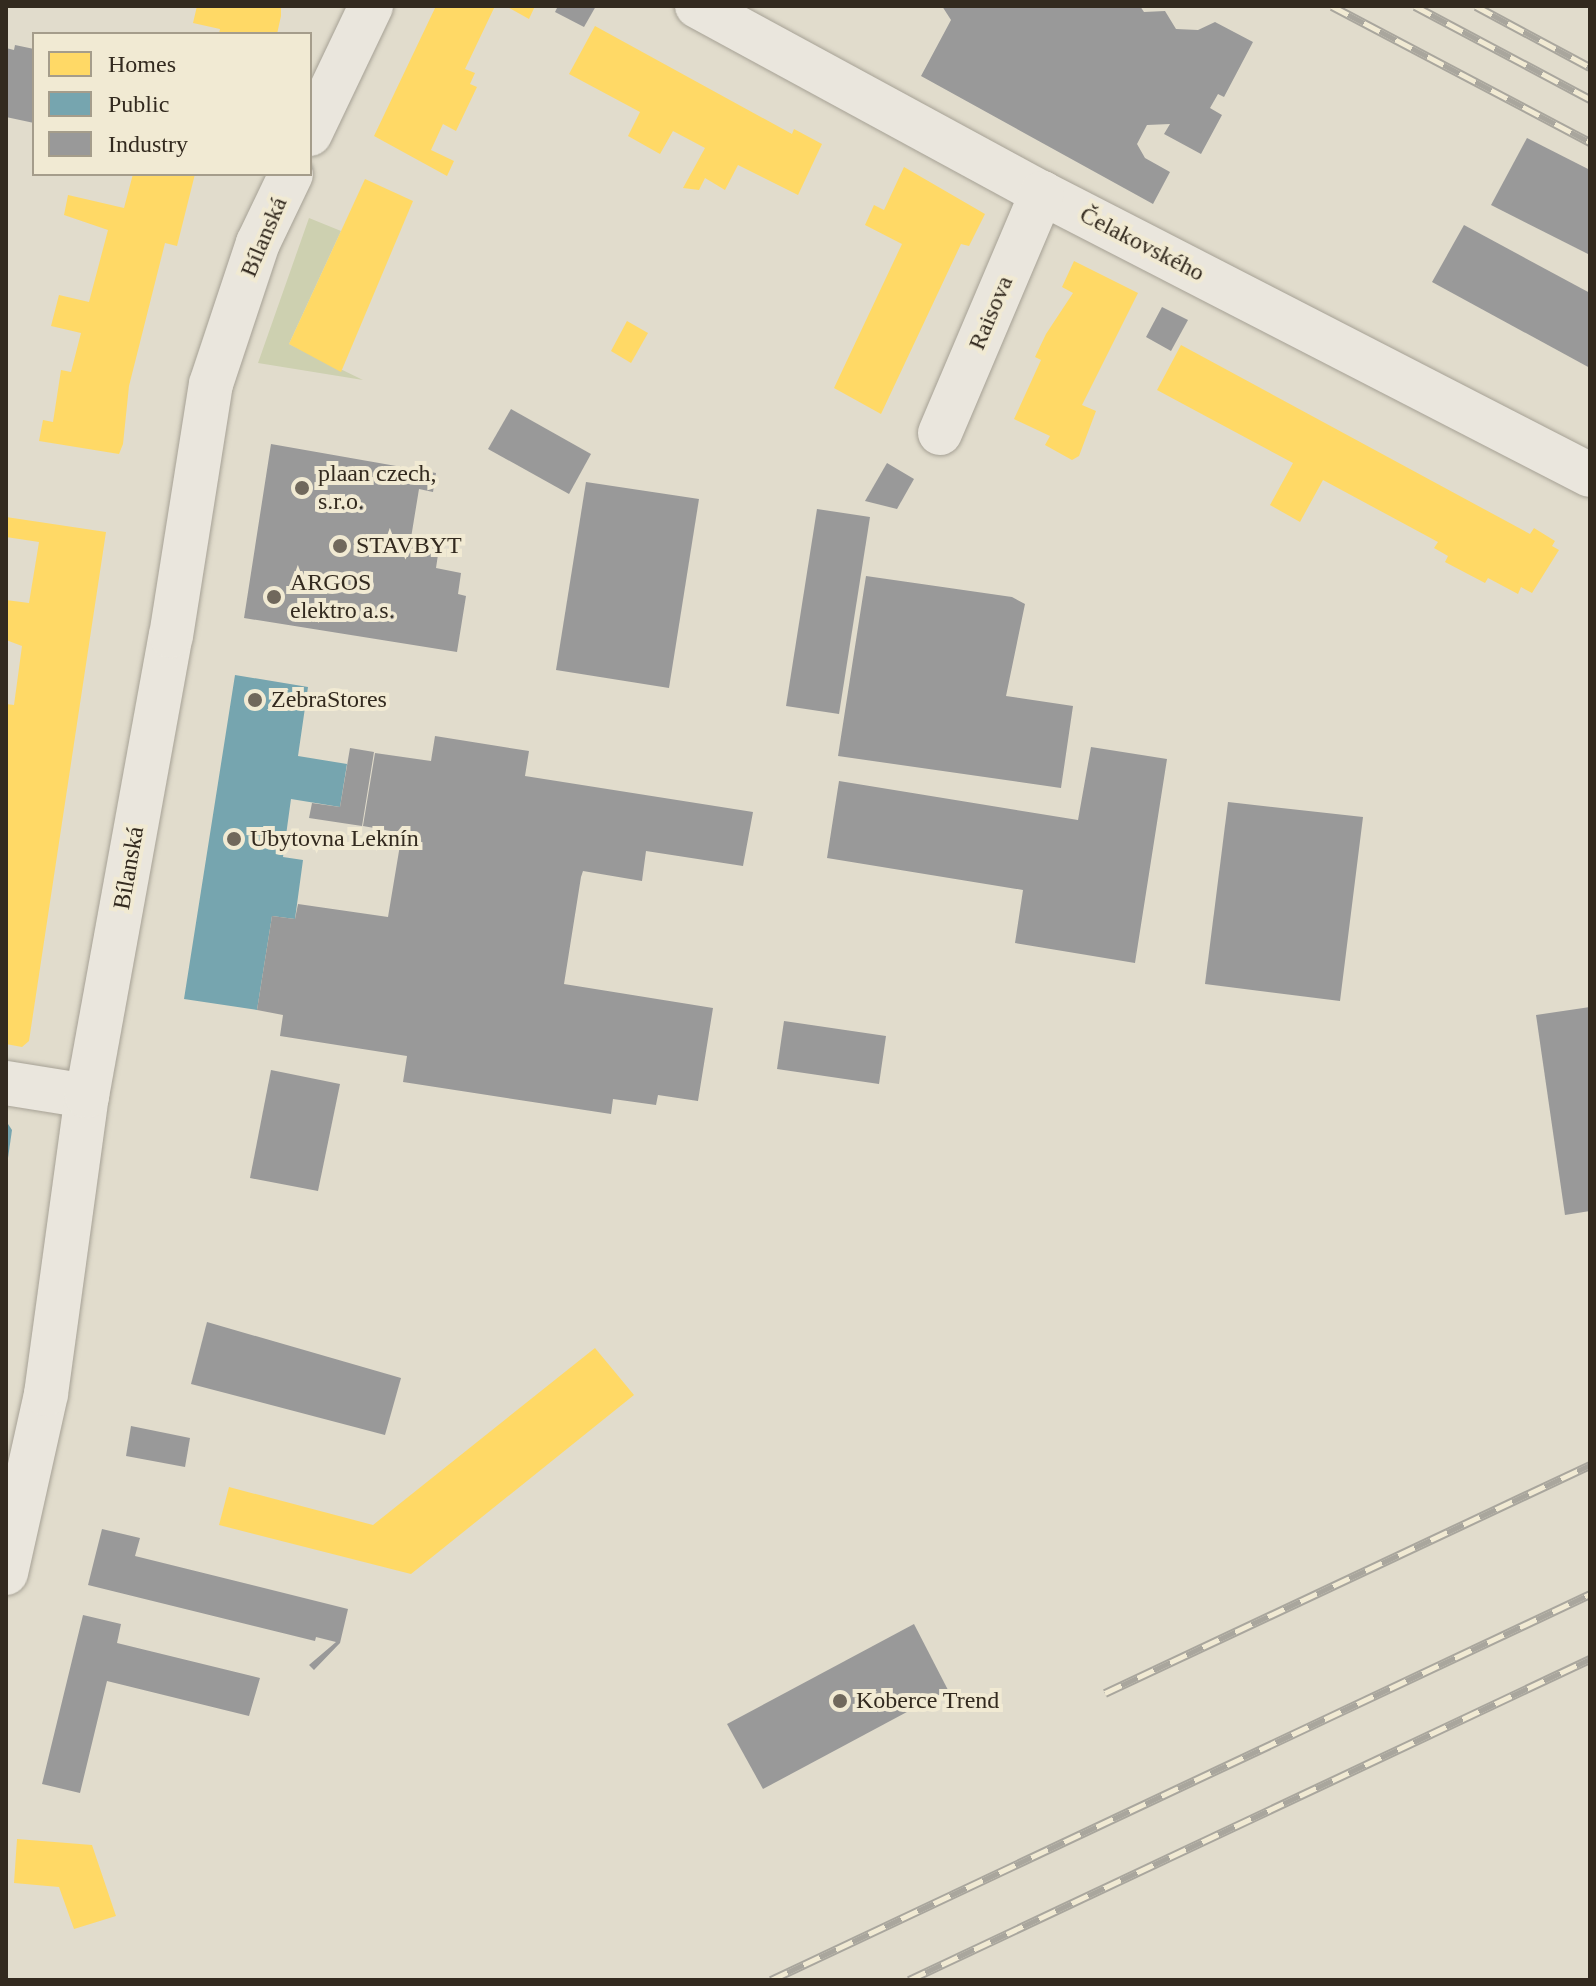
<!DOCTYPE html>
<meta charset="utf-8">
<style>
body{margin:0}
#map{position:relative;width:1596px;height:1986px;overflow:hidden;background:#e1dccc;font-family:Georgia,serif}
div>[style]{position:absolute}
.green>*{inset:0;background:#cdd0b0}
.homes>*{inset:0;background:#ffd966}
.public>*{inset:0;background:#76a5af}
.industry>*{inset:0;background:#999}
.roads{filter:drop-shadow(0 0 2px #a6a195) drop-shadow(0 0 2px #a6a195)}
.minor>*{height:44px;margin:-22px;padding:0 22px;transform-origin:22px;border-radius:22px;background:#eae6dd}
.rail>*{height:9px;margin-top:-4.5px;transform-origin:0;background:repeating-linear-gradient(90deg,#f1ead3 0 18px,#a9a69d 0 36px);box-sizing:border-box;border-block:2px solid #a9a69d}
.dots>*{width:22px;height:22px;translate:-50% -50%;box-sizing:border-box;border:4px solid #f1ead3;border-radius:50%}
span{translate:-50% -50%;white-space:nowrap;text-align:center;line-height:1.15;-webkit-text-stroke:8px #f1ead3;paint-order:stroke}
.street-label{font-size:24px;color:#332a1f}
.poi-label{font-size:24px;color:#332a1f}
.left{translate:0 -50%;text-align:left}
.frame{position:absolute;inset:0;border:8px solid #332a1f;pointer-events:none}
.legend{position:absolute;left:32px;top:32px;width:280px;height:144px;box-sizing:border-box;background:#f1ead3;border:2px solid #a59d8b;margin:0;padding:10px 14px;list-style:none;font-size:24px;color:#332a1f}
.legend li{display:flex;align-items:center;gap:16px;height:40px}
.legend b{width:40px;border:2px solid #a59d8b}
</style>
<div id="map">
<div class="green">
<div style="clip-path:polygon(309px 218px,341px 231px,289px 344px,363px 380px,258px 363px)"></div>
</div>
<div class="homes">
<div style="clip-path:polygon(197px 6px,281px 6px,281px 16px,277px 34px,219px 34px,220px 29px,193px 23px)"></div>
<div style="clip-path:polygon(436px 6px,495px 6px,465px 69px,475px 73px,470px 84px,477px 87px,456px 131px,443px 124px,431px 150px,454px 161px,447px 176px,374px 136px)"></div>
<div style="clip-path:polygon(506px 6px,535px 6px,529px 19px)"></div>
<div style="clip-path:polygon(595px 26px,792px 134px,794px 129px,822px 144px,798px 195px,738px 165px,725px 190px,705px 178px,699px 190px,683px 188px,705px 148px,673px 131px,660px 154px,628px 136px,640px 112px,569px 74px)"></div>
<div style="clip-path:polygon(904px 167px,985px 214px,969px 246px,961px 244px,881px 414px,834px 388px,902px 244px,865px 225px,874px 205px,884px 210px)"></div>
<div style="clip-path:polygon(133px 174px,195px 174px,177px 246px,165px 243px,129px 386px,123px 444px,119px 454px,39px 441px,43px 420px,53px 422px,61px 370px,71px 372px,81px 333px,51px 326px,59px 295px,89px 302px,108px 230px,64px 215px,68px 195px,124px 208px)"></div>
<div style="clip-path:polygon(365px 179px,413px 201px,341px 372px,289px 344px)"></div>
<div style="clip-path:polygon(1074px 261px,1138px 293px,1082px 405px,1096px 411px,1079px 456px,1072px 460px,1045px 445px,1050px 436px,1014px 419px,1041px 360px,1035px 357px,1046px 334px,1073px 293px,1062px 287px)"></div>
<div style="clip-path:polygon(627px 321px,648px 333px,631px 363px,611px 351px)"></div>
<div style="clip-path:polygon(1181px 345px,1530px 534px,1534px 528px,1555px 541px,1552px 546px,1559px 550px,1532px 593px,1521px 587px,1518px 594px,1488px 578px,1485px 583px,1445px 562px,1448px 556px,1434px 548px,1438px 542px,1323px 480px,1300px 522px,1270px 505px,1293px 463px,1157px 390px)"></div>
<div style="clip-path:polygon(6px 517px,106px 532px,29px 1041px,22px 1047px,6px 1044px,6px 704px,14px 705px,22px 646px,6px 640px,6px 600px,29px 603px,39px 542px,6px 537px)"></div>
<div style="clip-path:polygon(595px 1348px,634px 1395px,411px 1574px,219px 1525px,229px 1487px,373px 1525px)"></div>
<div style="clip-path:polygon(17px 1839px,92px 1845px,116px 1916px,74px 1929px,59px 1887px,14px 1883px)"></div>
</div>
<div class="public">
<div style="clip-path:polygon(235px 675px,308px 687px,298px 756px,347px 764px,340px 807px,291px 799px,283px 857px,303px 860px,295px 919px,272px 916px,257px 1010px,184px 999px)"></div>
<div style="clip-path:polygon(6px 1121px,12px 1130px,8px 1158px,6px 1158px)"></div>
</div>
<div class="industry">
<div style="clip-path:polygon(558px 6px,596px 6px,584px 27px,555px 12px)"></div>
<div style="clip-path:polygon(942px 6px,1140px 6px,1144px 12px,1165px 11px,1176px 29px,1198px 30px,1215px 22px,1253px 42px,1224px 97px,1218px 94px,1210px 108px,1222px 115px,1201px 154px,1164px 134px,1170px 124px,1147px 125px,1137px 144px,1145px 158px,1170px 172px,1153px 204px,921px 76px,951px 20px)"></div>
<div style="clip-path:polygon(15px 45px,34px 49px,34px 123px,6px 117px,6px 48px,14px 50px)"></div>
<div style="clip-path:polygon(1527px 138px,1590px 170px,1590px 255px,1491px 205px)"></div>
<div style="clip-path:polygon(1464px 225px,1590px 293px,1590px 368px,1432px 282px)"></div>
<div style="clip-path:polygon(1162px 307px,1188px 320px,1171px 351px,1146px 337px)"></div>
<div style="clip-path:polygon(511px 409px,591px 454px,569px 494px,488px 449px)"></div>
<div style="clip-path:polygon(271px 444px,436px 473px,433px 492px,419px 489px,410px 544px,439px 548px,436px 568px,461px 573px,458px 594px,466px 596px,457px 652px,244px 618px)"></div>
<div style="clip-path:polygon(887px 463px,914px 479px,897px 509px,865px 501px)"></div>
<div style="clip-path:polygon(586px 482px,699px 499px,669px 688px,556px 670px)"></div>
<div style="clip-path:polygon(817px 509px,870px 517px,839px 714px,786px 706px)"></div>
<div style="clip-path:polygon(866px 576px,1012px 597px,1025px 604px,1006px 696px,1073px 706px,1061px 788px,838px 756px)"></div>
<div style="clip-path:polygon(435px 736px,529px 751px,525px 776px,753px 812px,743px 866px,646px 851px,642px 881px,583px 871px,581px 877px,564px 984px,713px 1008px,698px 1101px,658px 1095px,656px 1105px,613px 1099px,611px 1114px,403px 1082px,407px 1056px,280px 1036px,283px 1015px,257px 1010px,272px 916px,295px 919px,298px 904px,388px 917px,402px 833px,363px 826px,375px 753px,431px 761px)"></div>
<div style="clip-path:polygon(1091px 747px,1167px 759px,1135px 963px,1015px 943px,1023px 890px,827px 858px,839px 781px,1078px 820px)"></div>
<div style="clip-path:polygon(350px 748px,374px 752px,362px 826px,309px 818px,312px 803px,340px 807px)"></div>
<div style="clip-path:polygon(1228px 802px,1363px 817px,1340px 1001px,1205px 984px)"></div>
<div style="clip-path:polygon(1590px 1007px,1590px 1211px,1565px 1215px,1536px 1015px)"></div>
<div style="clip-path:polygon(784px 1021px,886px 1036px,879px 1084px,777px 1069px)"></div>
<div style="clip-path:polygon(271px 1070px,340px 1084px,318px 1191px,250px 1178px)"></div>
<div style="clip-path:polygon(207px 1322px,401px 1378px,385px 1435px,191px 1384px)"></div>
<div style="clip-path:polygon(131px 1426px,190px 1438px,185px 1467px,126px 1456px)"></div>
<div style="clip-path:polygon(102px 1529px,140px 1538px,135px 1556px,348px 1609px,340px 1643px,314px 1670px,309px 1665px,336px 1642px,316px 1637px,315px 1641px,88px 1585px)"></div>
<div style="clip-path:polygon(83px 1615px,121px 1624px,117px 1643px,260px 1678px,249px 1716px,107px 1681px,80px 1793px,42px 1784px)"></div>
<div style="clip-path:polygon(914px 1624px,948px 1690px,763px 1789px,727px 1724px)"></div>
</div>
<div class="roads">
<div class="minor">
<div style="left:697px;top:6px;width:392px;rotate:28.5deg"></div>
<div style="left:1042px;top:193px;width:616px;rotate:27.23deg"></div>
<div style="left:310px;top:134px;width:142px;rotate:-64.5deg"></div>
<div style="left:940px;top:433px;width:261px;rotate:-67deg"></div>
<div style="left:6px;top:1083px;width:82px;rotate:9.1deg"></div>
<div style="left:6px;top:1573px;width:183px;rotate:-77.4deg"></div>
<div style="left:46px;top:1394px;width:301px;rotate:-82.2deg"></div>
<div style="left:87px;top:1096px;width:468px;rotate:-79.7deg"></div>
<div style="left:171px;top:636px;width:255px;rotate:-81deg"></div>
<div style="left:211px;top:384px;width:149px;rotate:-71.6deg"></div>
<div style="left:258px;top:243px;width:76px;rotate:-64.4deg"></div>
</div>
</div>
<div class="rail">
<div style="left:1332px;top:6px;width:292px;rotate:27.8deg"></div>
<div style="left:1415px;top:6px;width:198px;rotate:28deg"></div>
<div style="left:1476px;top:6px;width:129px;rotate:28.2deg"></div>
<div style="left:1105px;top:1693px;width:536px;rotate:-25.18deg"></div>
<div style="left:771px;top:1980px;width:905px;rotate:-25.23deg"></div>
<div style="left:909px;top:1980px;width:753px;rotate:-25.24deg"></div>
</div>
<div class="dots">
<div style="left:302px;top:488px;background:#70685c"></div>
<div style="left:340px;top:546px;background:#70685c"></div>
<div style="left:274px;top:597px;background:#70685c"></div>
<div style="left:255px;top:700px;background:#70685c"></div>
<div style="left:234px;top:839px;background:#70685c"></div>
<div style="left:840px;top:1701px;background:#70685c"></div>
</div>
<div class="street-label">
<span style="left:264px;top:237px;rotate:-67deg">Bílanská</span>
<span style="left:1142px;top:244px;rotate:27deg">Čelakovského</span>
<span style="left:991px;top:313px;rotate:-67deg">Raisova</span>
<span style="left:129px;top:868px;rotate:-80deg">Bílanská</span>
</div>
<div class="poi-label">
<span class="left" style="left:318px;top:488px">plaan czech,<br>s.r.o.</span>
<span class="left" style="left:356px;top:546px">STAVBYT</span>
<span class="left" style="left:290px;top:597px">ARGOS<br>elektro a.s.</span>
<span class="left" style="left:271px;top:700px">ZebraStores</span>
<span class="left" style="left:250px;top:839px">Ubytovna Leknín</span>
<span class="left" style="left:856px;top:1701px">Koberce Trend</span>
</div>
<div class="frame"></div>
<ul class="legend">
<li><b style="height:22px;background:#ffd966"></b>Homes</li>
<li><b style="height:22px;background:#76a5af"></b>Public</li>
<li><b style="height:22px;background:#999"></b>Industry</li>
</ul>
</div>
